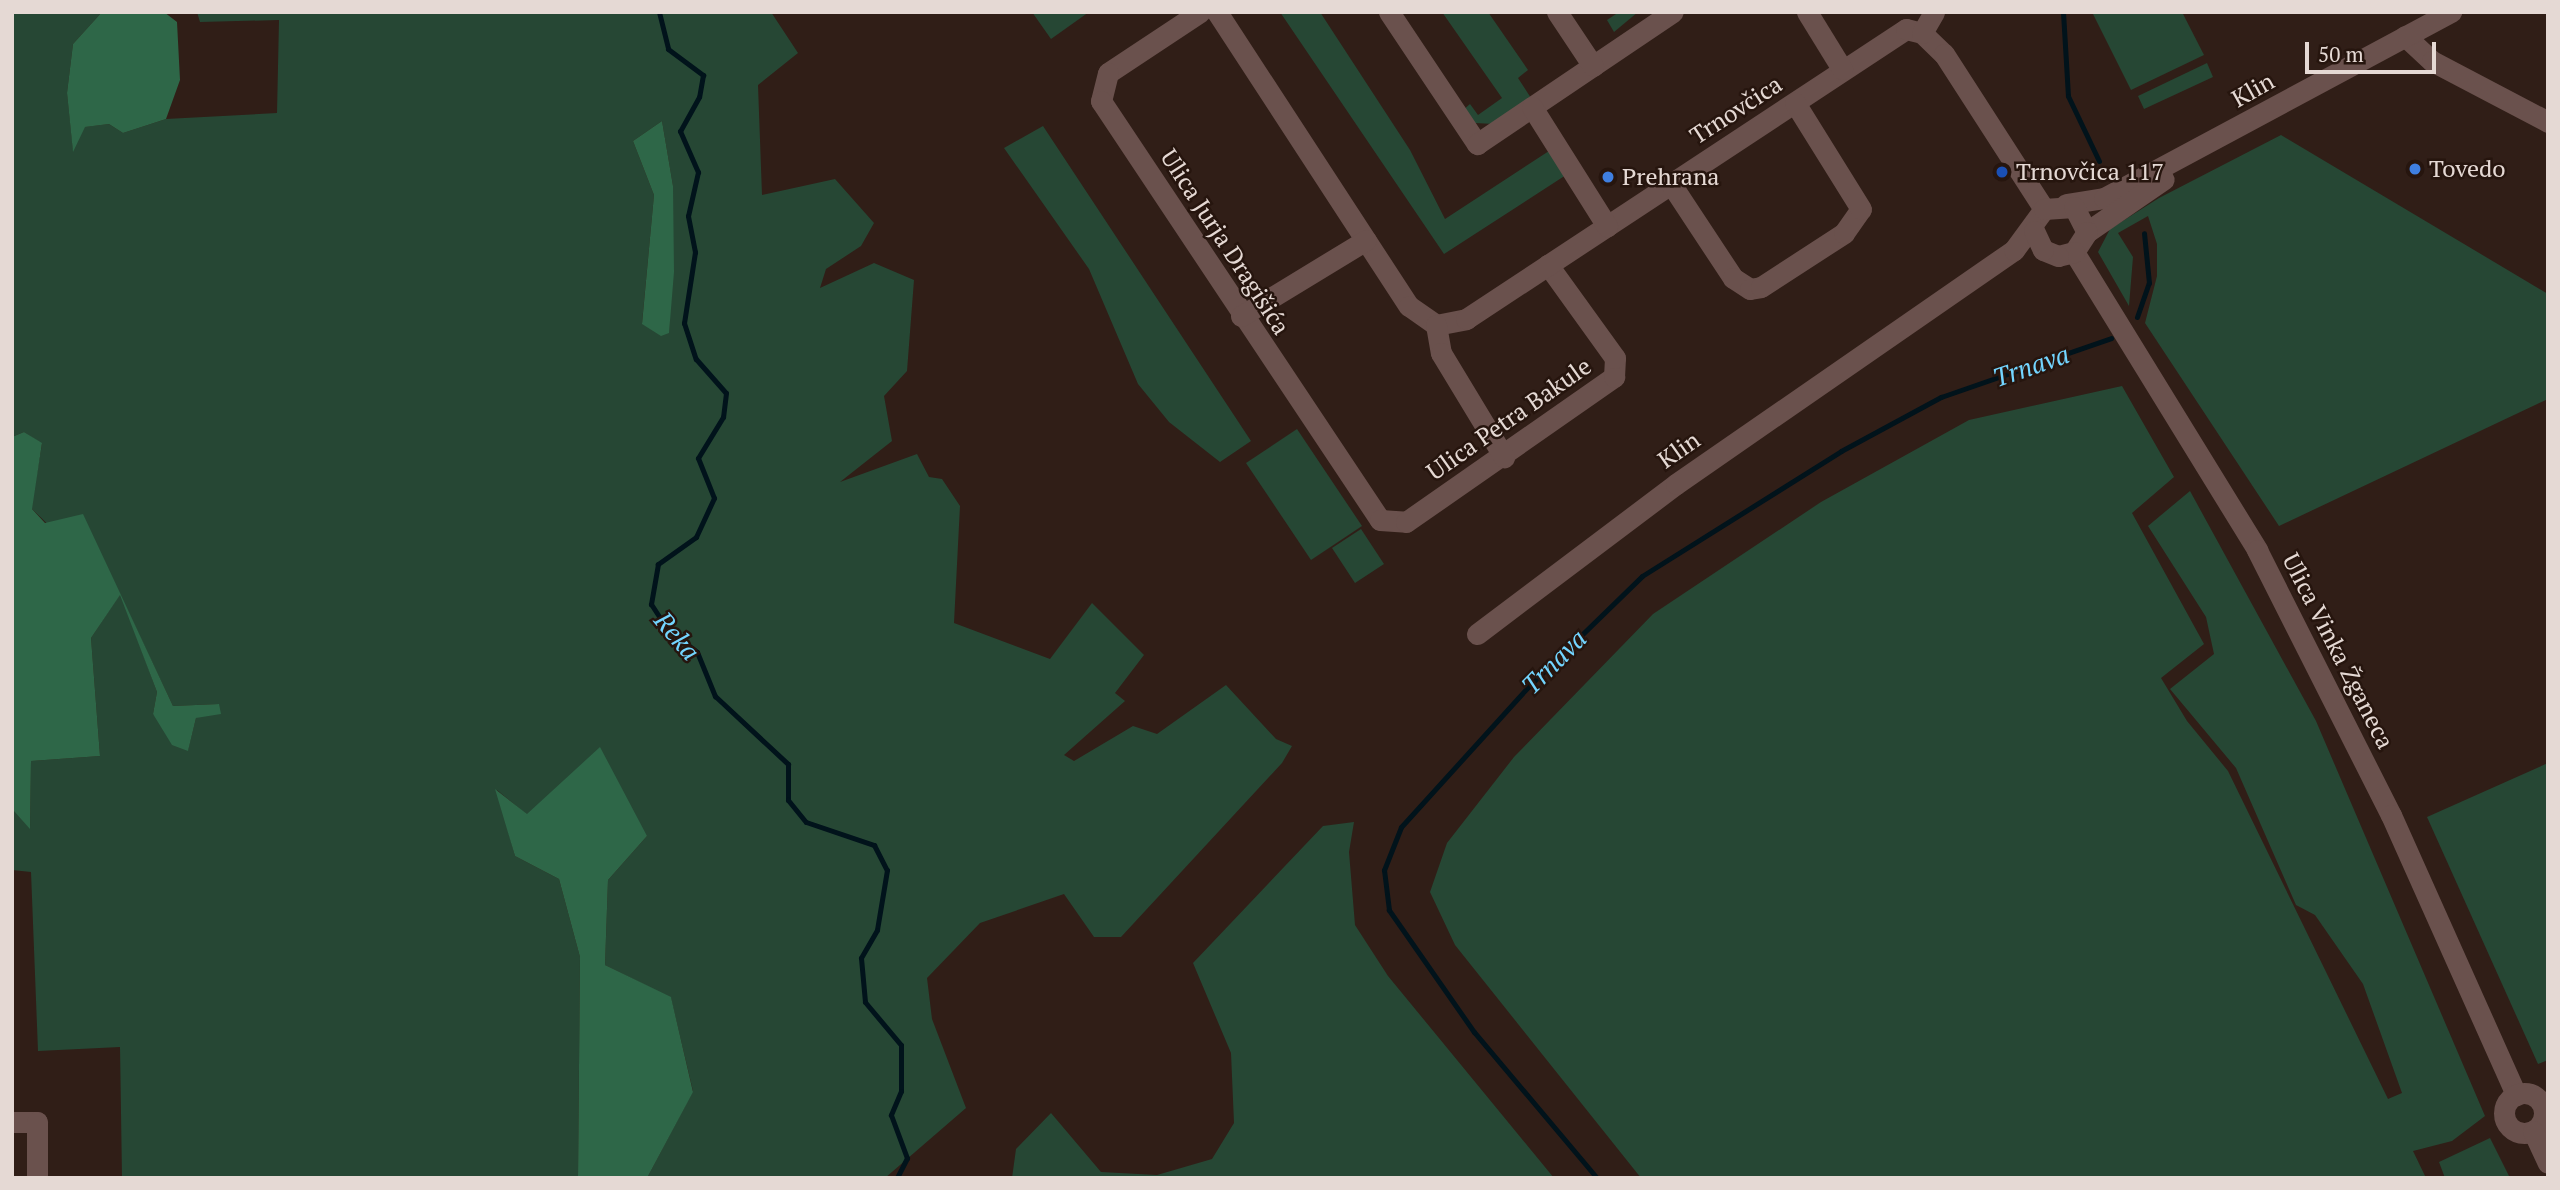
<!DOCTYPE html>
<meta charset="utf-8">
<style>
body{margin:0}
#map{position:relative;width:2560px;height:1190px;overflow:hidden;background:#301e17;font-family:"PT Serif",serif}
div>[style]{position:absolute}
.green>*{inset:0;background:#264734}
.forest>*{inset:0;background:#2e6748}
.stream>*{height:5px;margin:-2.5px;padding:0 2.5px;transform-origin:2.5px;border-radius:2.5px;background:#01131b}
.minor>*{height:21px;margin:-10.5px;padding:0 10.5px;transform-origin:10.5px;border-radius:10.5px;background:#6a514d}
.minor>.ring{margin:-10.5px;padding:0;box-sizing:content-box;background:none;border:21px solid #6a514d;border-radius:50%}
.dots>*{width:19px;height:19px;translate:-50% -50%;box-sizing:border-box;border:4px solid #26150e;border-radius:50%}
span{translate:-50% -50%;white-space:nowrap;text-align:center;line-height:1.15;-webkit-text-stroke:5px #26150e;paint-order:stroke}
.street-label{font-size:24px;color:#e5d9d4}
.poi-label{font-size:24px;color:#e5d9d4}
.left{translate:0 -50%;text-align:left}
.water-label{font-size:26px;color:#73d5ff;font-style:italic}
.frame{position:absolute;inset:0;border:14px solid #e5d9d4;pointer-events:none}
.scale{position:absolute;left:2305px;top:42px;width:131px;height:32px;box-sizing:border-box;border:4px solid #e5d9d4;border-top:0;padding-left:9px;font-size:21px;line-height:24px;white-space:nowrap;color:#e5d9d4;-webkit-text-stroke:5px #26150e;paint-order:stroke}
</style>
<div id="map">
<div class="green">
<div style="clip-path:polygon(evenodd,12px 12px,102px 12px,73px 44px,67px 93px,73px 150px,84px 127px,109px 124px,123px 133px,166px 119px,277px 113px,279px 20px,200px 22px,197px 12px,771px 12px,798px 53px,758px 85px,762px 195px,835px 179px,874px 223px,861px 246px,826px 269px,820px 288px,874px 263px,914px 280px,907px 371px,884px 396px,892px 441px,840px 482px,917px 454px,929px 477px,942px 479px,960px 506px,954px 623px,1050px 659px,1092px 603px,1144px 655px,1115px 693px,1125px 701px,1064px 755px,1074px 761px,1133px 726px,1157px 734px,1226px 685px,1276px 739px,1292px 746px,1282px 763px,1121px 937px,1094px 937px,1064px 894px,980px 923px,927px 978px,932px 1019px,966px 1108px,885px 1178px,647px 1178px,693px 1091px,671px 998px,605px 965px,608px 880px,647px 836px,526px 814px,497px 790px,515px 856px,559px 879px,580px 957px,578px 1178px,122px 1178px,120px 1047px,38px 1051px,31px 872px,12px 870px,12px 809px,30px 828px,31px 761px,100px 756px,91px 638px,120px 594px,31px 508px,42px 444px,24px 432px,12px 437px,12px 12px,662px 121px,673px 186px,669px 332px,642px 323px,654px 195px,633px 141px,662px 121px,12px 12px,125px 605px,173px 706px,219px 704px,196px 718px,188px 750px,153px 714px,157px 692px,125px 605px)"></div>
<div style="clip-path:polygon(1032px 12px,1089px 12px,1051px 39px)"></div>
<div style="clip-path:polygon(1280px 12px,1320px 12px,1410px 150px,1445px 219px,1549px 151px,1566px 175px,1444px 254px)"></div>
<div style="clip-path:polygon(1442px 12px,1488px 12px,1528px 70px,1518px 78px,1531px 98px,1494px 124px,1475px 123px,1462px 111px,1470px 104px,1478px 115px,1502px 98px)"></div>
<div style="clip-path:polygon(1619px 12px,1638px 12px,1614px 32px,1607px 20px)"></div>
<div style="clip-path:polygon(2092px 12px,2182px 12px,2204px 55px,2131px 90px)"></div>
<div style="clip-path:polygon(2207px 63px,2213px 77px,2144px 109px,2138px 96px)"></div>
<div style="clip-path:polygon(1043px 126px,1251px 441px,1220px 462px,1169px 422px,1138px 384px,1089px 269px,1004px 148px)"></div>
<div style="clip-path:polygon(2281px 135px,2548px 294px,2548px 399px,2279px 526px,2145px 323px,2157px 276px,2157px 244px,2148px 216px,2118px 233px,2133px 257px,2129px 306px,2098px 252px,2110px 229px,2159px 198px)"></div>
<div style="clip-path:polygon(2122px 386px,2174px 477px,2132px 513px,2204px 644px,2161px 678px,2187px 721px,2228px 771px,2388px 1099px,2402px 1093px,2363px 984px,2315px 915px,2296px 905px,2236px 768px,2170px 689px,2214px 654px,2206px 617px,2148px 526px,2190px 491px,2316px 721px,2485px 1116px,2452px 1141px,2413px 1151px,2426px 1178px,1641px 1178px,1455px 945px,1430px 892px,1447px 843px,1514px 757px,1653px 614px,1821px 502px,1969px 420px)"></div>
<div style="clip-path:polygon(1297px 429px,1362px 526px,1311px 560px,1246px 463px)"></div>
<div style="clip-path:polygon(1361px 529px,1384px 564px,1355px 583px,1332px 548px)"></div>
<div style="clip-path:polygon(2548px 763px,2548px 1060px,2538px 1064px,2427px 817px)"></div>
<div style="clip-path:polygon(1354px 822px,1349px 852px,1355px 925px,1388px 976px,1554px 1178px,1012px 1178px,1016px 1149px,1051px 1113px,1101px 1172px,1157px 1175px,1212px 1159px,1234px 1123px,1231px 1053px,1193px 963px,1323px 826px)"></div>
<div style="clip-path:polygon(2490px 1138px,2510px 1178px,2445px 1178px,2439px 1162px)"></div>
</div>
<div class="forest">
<div style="clip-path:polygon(102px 12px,164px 12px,177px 22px,180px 80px,166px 119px,123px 133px,109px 124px,85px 127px,73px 152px,67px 93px,73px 44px)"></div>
<div style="clip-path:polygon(662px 121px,673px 186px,674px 272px,669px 333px,661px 336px,642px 324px,654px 195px,633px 141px)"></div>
<div style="clip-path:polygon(24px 432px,42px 443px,32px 509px,45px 523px,83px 514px,173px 706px,219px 704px,221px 714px,196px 718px,188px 751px,172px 745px,153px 714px,157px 692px,120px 595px,91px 638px,100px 756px,31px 761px,30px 829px,12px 809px,12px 437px)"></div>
<div style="clip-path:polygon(600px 747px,647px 836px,608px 880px,605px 965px,671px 997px,693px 1092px,647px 1178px,578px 1178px,580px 957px,559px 879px,515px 856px,495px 789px,527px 814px)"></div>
</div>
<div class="stream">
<div style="left:659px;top:12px;width:38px;rotate:76deg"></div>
<div style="left:668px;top:49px;width:44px;rotate:36.6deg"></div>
<div style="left:703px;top:75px;width:22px;rotate:100deg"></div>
<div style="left:699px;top:97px;width:39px;rotate:119deg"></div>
<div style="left:680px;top:131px;width:45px;rotate:66.3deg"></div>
<div style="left:698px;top:172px;width:45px;rotate:102.8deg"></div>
<div style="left:688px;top:216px;width:37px;rotate:79deg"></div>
<div style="left:695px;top:252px;width:72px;rotate:98.8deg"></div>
<div style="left:684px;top:323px;width:38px;rotate:72deg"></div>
<div style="left:696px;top:359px;width:45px;rotate:48.6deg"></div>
<div style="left:726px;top:393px;width:24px;rotate:97deg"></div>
<div style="left:723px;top:417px;width:48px;rotate:121.4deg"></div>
<div style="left:698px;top:458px;width:43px;rotate:68.2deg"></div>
<div style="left:714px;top:498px;width:43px;rotate:114.8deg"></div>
<div style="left:696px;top:537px;width:47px;rotate:144.6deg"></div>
<div style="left:658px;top:564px;width:41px;rotate:99.9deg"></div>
<div style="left:651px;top:604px;width:31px;rotate:57deg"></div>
<div style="left:668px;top:630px;width:36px;rotate:37deg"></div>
<div style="left:697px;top:652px;width:48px;rotate:67.8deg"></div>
<div style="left:715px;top:696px;width:100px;rotate:43deg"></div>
<div style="left:788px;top:764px;width:36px;rotate:90deg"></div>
<div style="left:788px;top:800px;width:28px;rotate:51deg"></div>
<div style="left:806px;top:822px;width:72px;rotate:18.7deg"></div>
<div style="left:874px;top:845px;width:28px;rotate:63deg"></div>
<div style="left:887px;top:870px;width:61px;rotate:99.5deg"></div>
<div style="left:877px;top:930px;width:32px;rotate:120deg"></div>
<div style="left:861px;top:958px;width:44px;rotate:84.8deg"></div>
<div style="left:865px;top:1002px;width:56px;rotate:50.1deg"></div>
<div style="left:901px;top:1045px;width:46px;rotate:90deg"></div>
<div style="left:901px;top:1091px;width:26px;rotate:113deg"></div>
<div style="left:891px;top:1115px;width:46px;rotate:69.6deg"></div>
<div style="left:907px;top:1158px;width:22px;rotate:117deg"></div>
<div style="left:2063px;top:12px;width:84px;rotate:86.6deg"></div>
<div style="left:2068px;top:96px;width:72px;rotate:64.5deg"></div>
<div style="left:2137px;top:317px;width:36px;rotate:-71deg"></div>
<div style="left:2149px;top:283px;width:50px;rotate:-95.7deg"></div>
<div style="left:1597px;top:1178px;width:191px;rotate:-130.1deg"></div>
<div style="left:1474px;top:1032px;width:149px;rotate:-124.9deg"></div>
<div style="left:1389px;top:910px;width:40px;rotate:-97.1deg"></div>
<div style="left:1384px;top:870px;width:46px;rotate:-68.4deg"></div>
<div style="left:1401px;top:827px;width:189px;rotate:-47.8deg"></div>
<div style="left:1528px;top:687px;width:159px;rotate:-44.2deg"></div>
<div style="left:1642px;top:576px;width:235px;rotate:-32.1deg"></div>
<div style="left:1841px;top:451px;width:114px;rotate:-28.4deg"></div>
<div style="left:1941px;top:397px;width:180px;rotate:-19.1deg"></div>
</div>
<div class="minor">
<div style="left:1200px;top:12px;width:110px;rotate:146.5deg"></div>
<div style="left:1108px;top:73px;width:29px;rotate:104deg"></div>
<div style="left:1101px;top:101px;width:503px;rotate:56.34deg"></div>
<div style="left:1380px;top:520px;width:26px;rotate:4deg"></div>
<div style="left:1406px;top:522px;width:254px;rotate:-34.9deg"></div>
<div style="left:1614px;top:377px;width:19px;rotate:-87deg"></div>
<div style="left:1615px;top:358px;width:115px;rotate:-125.8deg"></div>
<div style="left:1217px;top:12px;width:351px;rotate:56.9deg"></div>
<div style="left:1409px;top:306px;width:33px;rotate:35deg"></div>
<div style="left:1436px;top:325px;width:31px;rotate:-11deg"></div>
<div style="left:1466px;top:319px;width:527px;rotate:-33.39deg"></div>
<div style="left:1906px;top:29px;width:16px;rotate:14deg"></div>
<div style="left:1922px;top:33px;width:30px;rotate:44deg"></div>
<div style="left:1944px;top:54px;width:184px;rotate:57.2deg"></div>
<div style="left:1389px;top:12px;width:159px;rotate:56.3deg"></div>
<div style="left:1477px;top:144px;width:236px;rotate:-34deg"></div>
<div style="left:1557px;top:12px;width:65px;rotate:56.3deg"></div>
<div style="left:1807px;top:12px;width:67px;rotate:58.4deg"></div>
<div style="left:1922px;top:33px;width:24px;rotate:-60deg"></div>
<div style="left:2405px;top:36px;width:37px;rotate:43deg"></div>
<div style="left:2432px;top:61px;width:131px;rotate:27.7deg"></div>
<div style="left:1532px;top:107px;width:141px;rotate:57.8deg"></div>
<div style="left:1671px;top:184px;width:113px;rotate:56.6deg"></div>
<div style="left:1733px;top:278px;width:20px;rotate:33deg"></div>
<div style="left:1750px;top:289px;width:11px;rotate:-10deg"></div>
<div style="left:1761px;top:287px;width:99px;rotate:-33deg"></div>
<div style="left:1844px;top:233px;width:29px;rotate:-55deg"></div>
<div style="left:1861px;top:209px;width:125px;rotate:-121.9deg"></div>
<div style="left:2066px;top:204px;width:38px;rotate:-9deg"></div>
<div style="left:2104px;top:198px;width:394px;rotate:-28.2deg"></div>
<div style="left:2087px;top:232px;width:93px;rotate:-34.5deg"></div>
<div style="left:2074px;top:252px;width:350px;rotate:58.4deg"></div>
<div style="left:2257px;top:550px;width:297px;rotate:63.2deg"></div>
<div style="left:2391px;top:815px;width:307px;rotate:65.9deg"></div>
<div style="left:1241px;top:316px;width:146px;rotate:-31.3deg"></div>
<div style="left:1436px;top:325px;width:28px;rotate:80deg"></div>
<div style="left:1441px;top:353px;width:122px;rotate:58.8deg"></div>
<div style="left:1477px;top:634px;width:249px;rotate:-37deg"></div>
<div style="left:1676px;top:484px;width:411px;rotate:-34.7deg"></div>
<div style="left:2014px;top:250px;width:51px;rotate:-53.8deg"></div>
<div style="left:2044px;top:209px;width:30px;rotate:-4deg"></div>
<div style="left:2074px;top:207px;width:28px;rotate:63deg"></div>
<div style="left:2087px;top:232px;width:24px;rotate:123deg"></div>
<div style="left:2074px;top:252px;width:16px;rotate:166deg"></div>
<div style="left:2058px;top:256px;width:16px;rotate:-158deg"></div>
<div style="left:2043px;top:250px;width:21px;rotate:-115deg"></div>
<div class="ring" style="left:2504px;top:1093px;width:19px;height:19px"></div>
<div style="left:12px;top:1122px;width:25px"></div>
<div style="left:37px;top:1122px;width:56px;rotate:90deg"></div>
<div style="left:2533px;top:1131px;width:35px;rotate:65deg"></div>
</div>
<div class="dots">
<div style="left:2415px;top:169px;background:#3f7fe0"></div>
<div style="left:2002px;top:172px;background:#1a4fb4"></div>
<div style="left:1608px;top:177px;background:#3f7fe0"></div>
</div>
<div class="street-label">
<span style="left:2253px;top:90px;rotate:-29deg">Klin</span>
<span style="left:1736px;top:110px;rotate:-33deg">Trnovčica</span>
<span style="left:1225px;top:242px;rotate:57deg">Ulica Jurja Dragišića</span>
<span style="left:1509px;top:419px;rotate:-35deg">Ulica Petra Bakule</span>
<span style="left:1679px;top:450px;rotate:-35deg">Klin</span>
<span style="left:2338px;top:651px;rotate:63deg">Ulica Vinka Žganeca</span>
</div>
<div class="poi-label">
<span class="left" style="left:2429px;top:169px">Tovedo</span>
<span class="left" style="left:2016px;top:172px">Trnovčica 117</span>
<span class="left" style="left:1622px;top:177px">Prehrana</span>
</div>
<div class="water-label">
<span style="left:2031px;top:366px;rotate:-19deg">Trnava</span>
<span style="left:677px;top:636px;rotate:50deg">Reka</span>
<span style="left:1554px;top:662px;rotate:-45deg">Trnava</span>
</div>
<div class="frame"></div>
<div class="scale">50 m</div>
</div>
